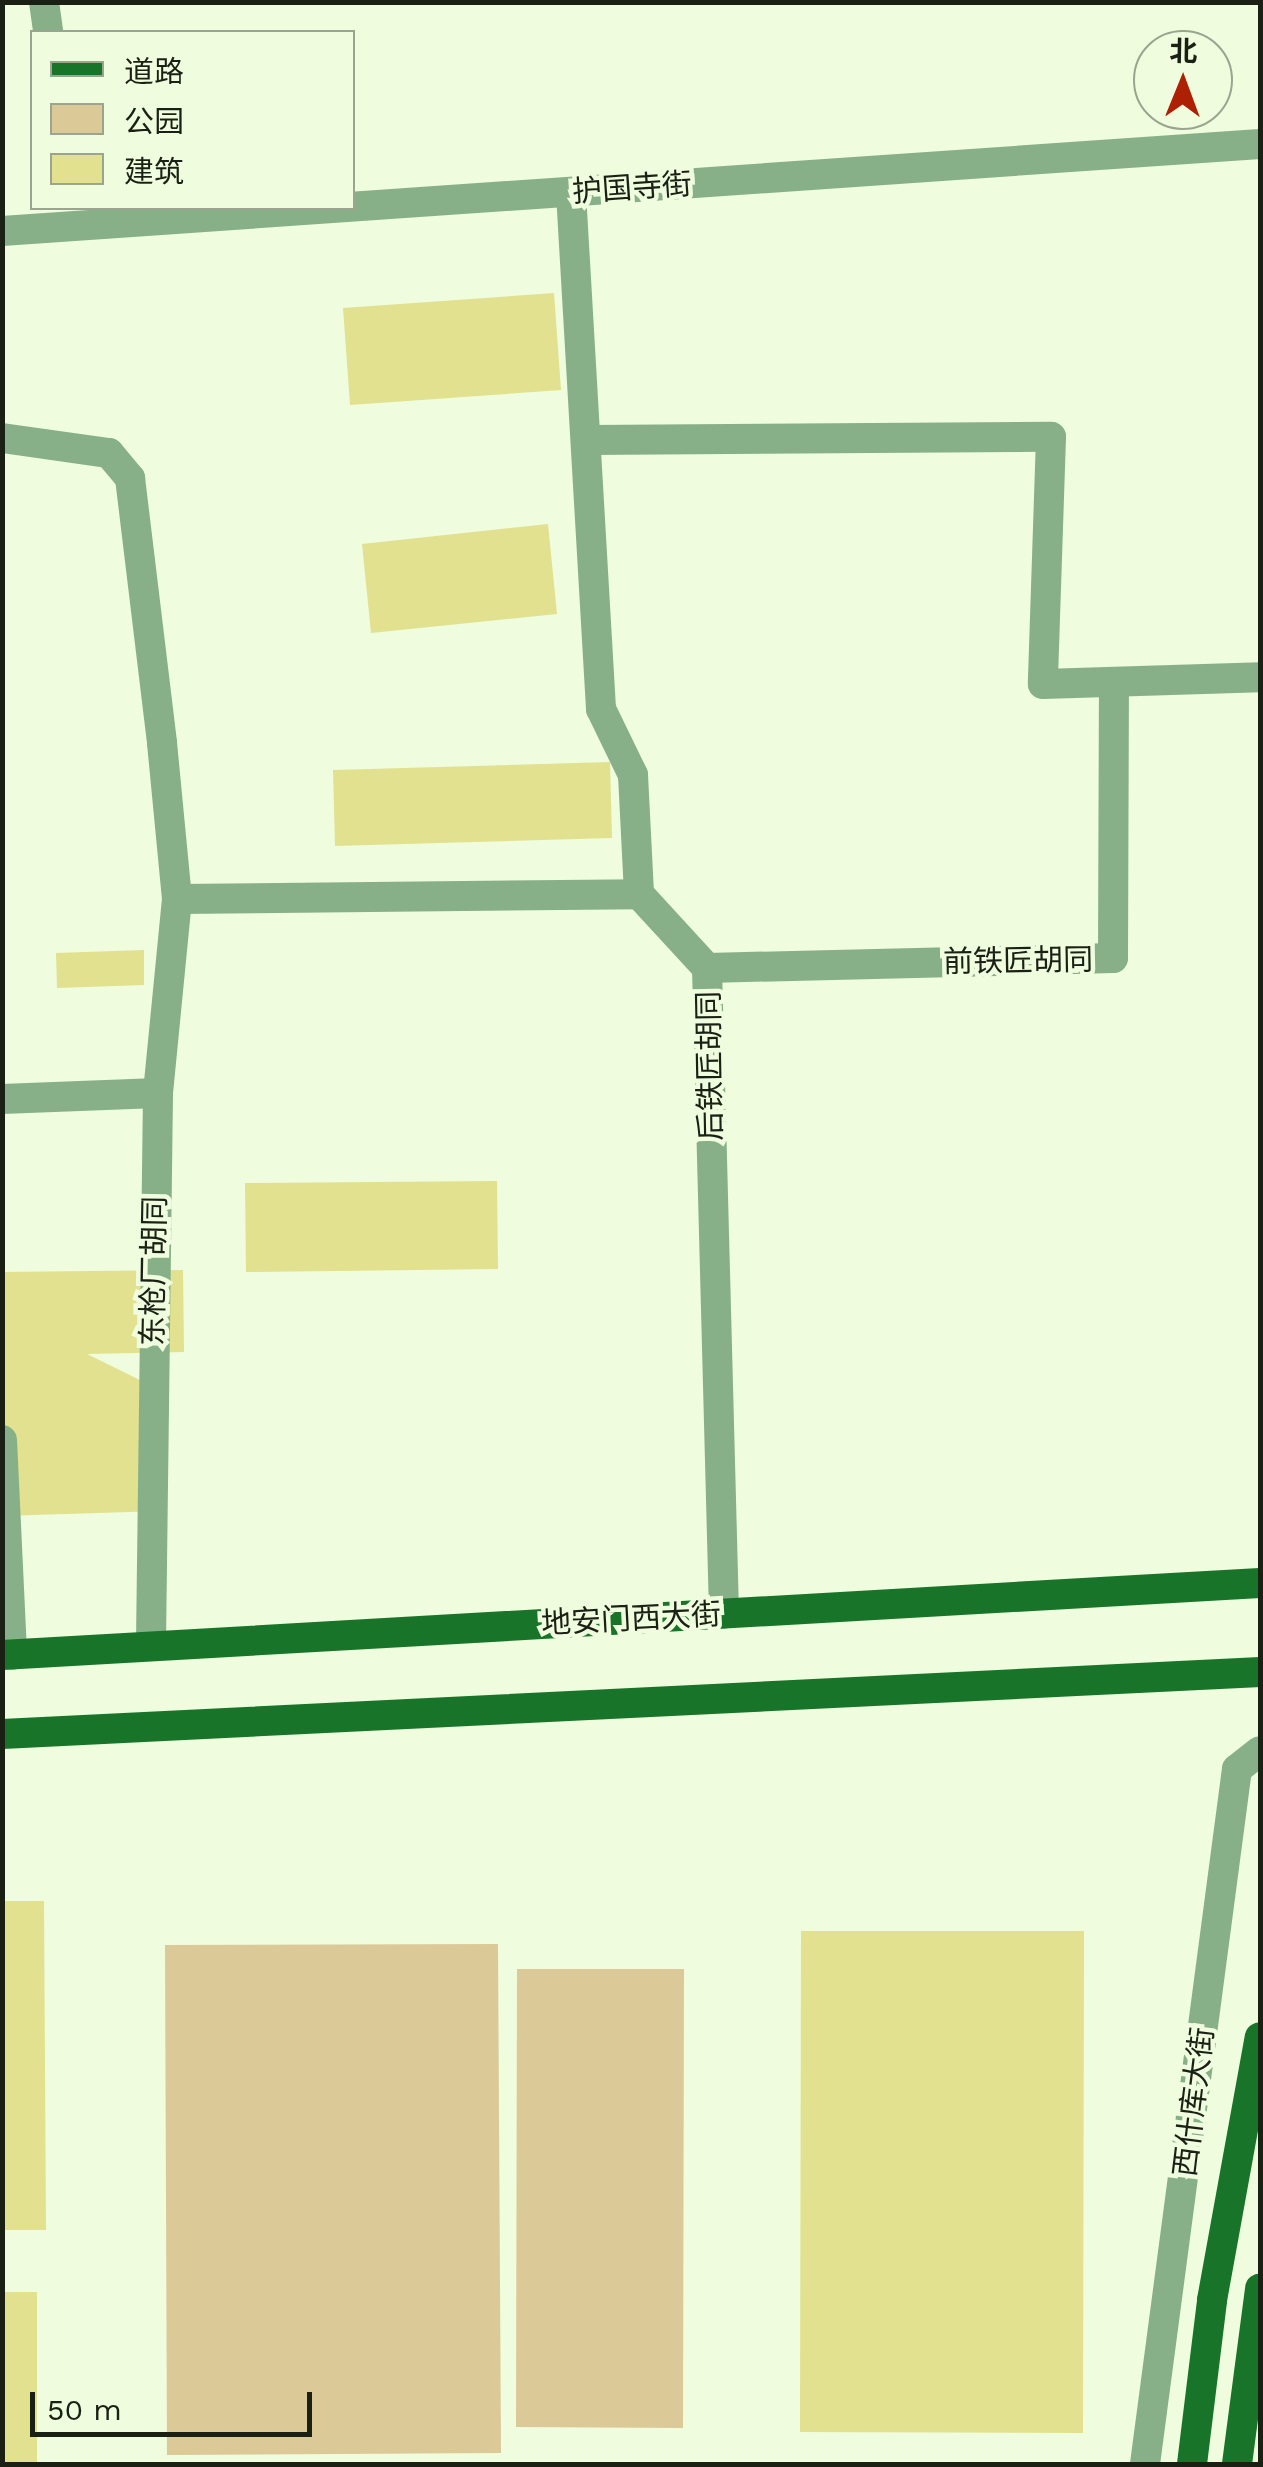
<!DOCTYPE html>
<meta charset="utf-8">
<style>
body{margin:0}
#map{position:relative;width:1263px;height:2467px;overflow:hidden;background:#effcde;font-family:"Work Sans","Noto Sans SC",sans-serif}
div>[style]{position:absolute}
.green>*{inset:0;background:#dcc998}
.building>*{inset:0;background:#e2e18f}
.minor>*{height:30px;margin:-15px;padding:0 15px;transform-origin:15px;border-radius:15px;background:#87b088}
.major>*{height:30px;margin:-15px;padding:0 15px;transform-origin:15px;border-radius:15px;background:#177428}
span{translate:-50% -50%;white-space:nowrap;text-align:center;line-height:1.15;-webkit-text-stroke:9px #effcde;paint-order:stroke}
.street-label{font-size:30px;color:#1b2015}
.frame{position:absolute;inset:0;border:5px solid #1b2015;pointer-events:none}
.legend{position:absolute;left:30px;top:30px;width:325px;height:180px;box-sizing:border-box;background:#effcde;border:2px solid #9aa48e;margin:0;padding:12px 18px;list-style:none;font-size:30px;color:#1b2015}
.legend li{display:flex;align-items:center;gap:20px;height:50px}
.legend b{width:50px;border:2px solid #9aa48e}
.north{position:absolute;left:1133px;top:30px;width:100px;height:100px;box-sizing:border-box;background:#effcde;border:2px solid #9aa48e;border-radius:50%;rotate:1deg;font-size:28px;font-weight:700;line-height:40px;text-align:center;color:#1b2015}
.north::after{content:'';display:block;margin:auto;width:35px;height:45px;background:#ae2003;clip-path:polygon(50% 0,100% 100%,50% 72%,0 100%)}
.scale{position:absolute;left:30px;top:2392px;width:282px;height:45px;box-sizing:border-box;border:5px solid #1b2015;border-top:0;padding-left:12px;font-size:30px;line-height:35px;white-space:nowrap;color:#1b2015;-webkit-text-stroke:8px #effcde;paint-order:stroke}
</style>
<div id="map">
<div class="green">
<div style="clip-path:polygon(498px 1944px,501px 2453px,167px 2455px,165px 1945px)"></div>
<div style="clip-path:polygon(517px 1969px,684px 1969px,683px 2428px,516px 2427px)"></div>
</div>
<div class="building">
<div style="clip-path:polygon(554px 293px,561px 390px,350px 405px,343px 308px)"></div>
<div style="clip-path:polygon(548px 524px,557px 614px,371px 633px,362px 544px)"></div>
<div style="clip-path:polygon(610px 762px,612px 838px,335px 846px,333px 770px)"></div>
<div style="clip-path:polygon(144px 950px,144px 985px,57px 988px,56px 953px)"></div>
<div style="clip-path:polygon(497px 1181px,498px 1269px,246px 1272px,245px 1183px)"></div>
<div style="clip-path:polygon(183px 1270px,184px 1352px,87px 1354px,148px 1384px,161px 1511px,2px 1516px,2px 1272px)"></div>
<div style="clip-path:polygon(2px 1901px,44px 1901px,46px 2230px,2px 2230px)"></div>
<div style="clip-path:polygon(801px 1931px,1084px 1931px,1083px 2433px,800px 2432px)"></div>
<div style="clip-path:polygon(2px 2292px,37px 2292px,37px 2464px,2px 2464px)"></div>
</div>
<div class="minor">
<div style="left:44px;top:2px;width:30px;rotate:82deg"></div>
<div style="left:571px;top:193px;width:517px;rotate:86.67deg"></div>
<div style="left:601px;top:709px;width:73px;rotate:64.1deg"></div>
<div style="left:633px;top:775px;width:119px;rotate:87.1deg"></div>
<div style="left:639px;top:894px;width:100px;rotate:47.4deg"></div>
<div style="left:707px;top:968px;width:646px;rotate:88.49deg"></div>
<div style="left:2px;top:231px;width:1261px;rotate:-3.96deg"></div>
<div style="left:2px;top:438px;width:108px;rotate:8deg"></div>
<div style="left:109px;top:453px;width:33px;rotate:50deg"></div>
<div style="left:130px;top:478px;width:267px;rotate:83.1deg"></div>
<div style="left:162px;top:743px;width:157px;rotate:84.5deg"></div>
<div style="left:177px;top:899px;width:195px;rotate:95.6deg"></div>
<div style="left:158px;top:1093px;width:551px;rotate:90.73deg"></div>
<div style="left:589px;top:440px;width:462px;rotate:-0.4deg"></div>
<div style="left:1051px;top:437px;width:247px;rotate:91.9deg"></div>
<div style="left:1043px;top:684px;width:217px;rotate:-1.8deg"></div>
<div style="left:177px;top:899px;width:462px;rotate:-0.6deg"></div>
<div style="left:707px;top:968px;width:406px;rotate:-1.4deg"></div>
<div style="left:1113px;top:958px;width:275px;rotate:-89.8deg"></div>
<div style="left:2px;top:1099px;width:156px;rotate:-2.2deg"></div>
<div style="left:2px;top:1440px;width:215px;rotate:87.3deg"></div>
<div style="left:1145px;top:2464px;width:701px;rotate:-82.46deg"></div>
<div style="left:1237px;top:1769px;width:29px;rotate:-38deg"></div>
</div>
<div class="major">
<div style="left:2px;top:1655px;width:1260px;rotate:-3.28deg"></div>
<div style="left:2px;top:1734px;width:1260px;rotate:-2.82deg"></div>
<div style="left:1192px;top:2464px;width:165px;rotate:-83deg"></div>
<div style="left:1212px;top:2300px;width:267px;rotate:-79.7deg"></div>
<div style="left:1237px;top:2464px;width:177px;rotate:-82.5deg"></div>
</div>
<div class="street-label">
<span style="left:632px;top:188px;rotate:-4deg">护国寺街</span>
<span style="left:1018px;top:961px;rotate:-1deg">前铁匠胡同</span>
<span style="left:710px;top:1066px;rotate:-91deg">后铁匠胡同</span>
<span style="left:154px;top:1271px;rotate:-89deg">东枪厂胡同</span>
<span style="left:631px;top:1619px;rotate:-3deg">地安门西大街</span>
<span style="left:1194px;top:2102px;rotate:-83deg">西什库大街</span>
</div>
<div class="frame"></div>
<ul class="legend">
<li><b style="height:12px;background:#177428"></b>道路</li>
<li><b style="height:28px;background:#dcc998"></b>公园</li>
<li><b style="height:28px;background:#e2e18f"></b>建筑</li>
</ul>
<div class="north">北</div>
<div class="scale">50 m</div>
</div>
